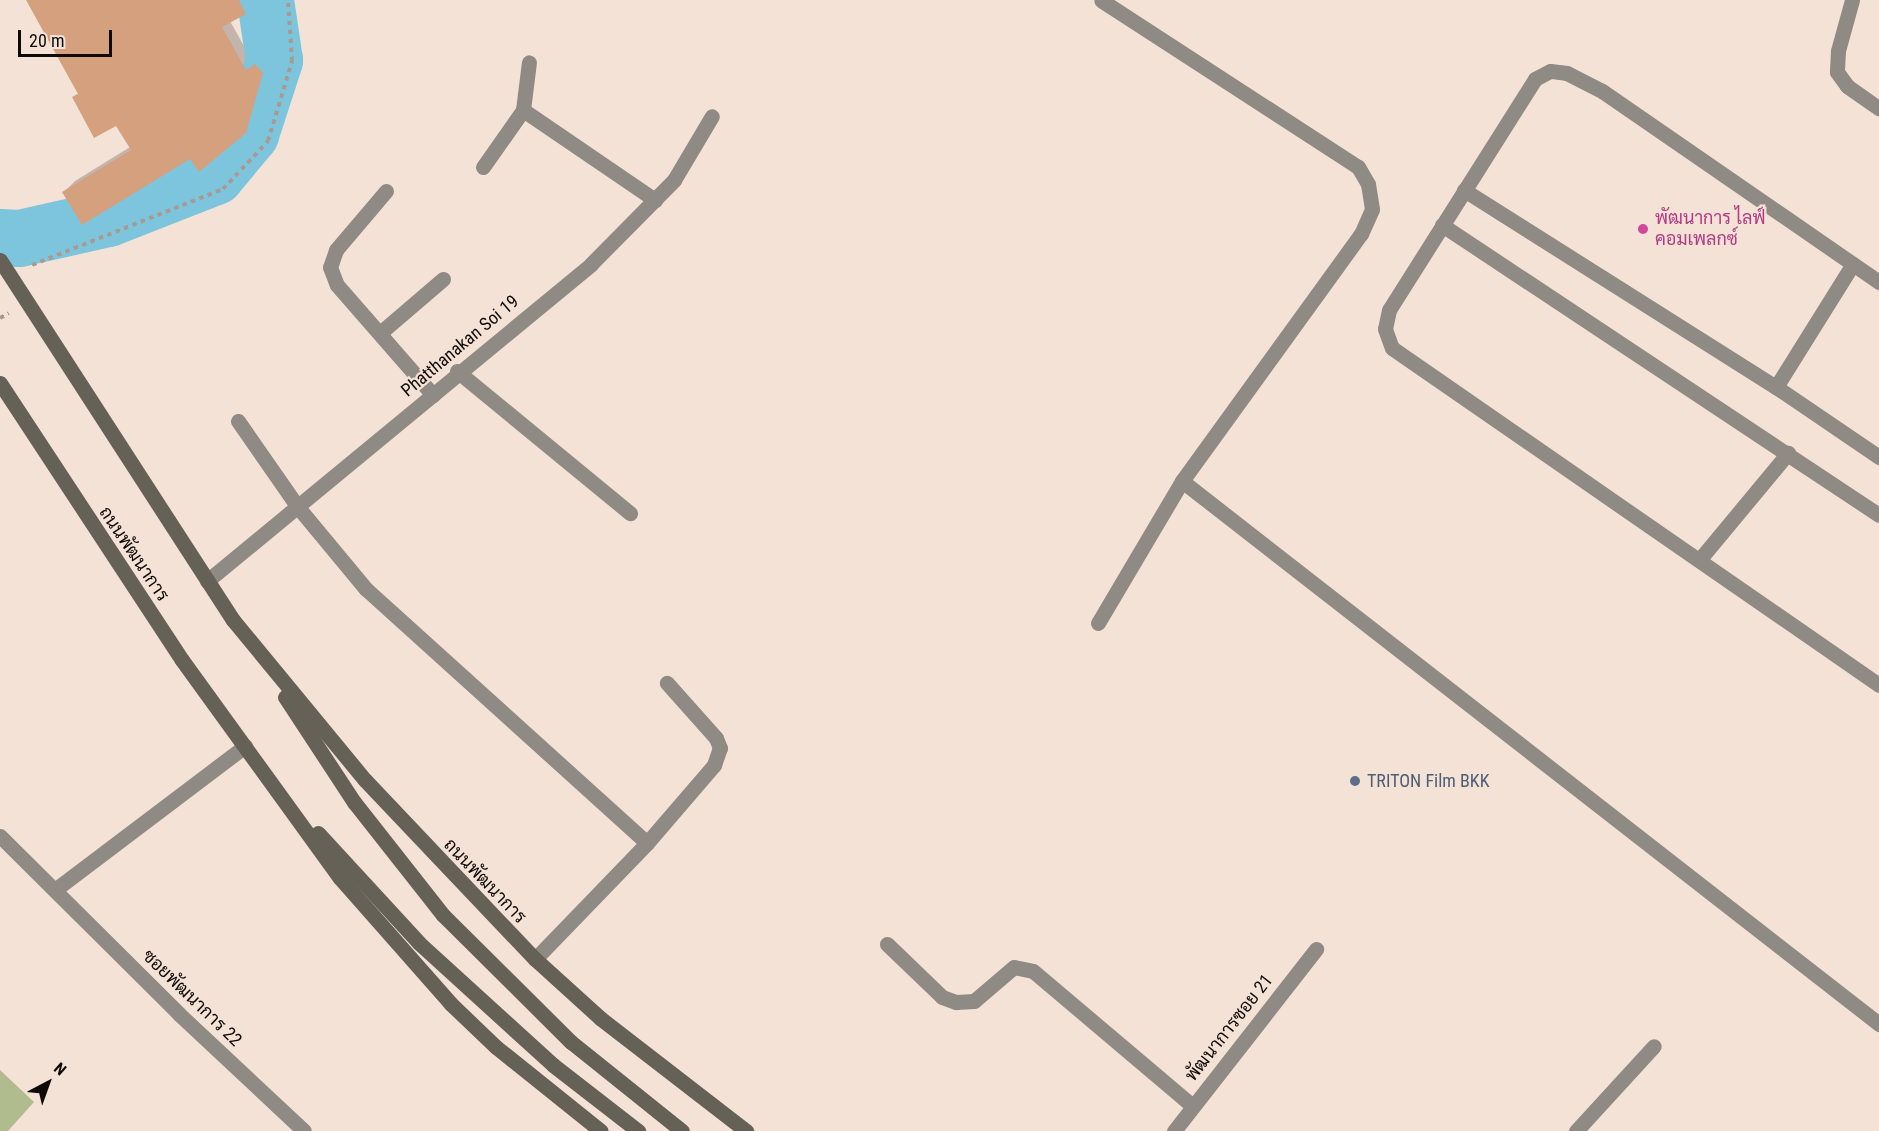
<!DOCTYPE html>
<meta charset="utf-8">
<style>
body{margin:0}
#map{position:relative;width:1879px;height:1131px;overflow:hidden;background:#f4e2d7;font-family:"Roboto Condensed",Sarabun,sans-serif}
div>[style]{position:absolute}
.green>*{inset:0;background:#b0bc8e}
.shadow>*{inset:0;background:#0003}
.river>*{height:57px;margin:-28.5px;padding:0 28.5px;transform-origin:28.5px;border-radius:28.5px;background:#7dc5dd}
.building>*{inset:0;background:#d5a07d}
.path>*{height:4px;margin-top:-2px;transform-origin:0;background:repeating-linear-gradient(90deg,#a89a92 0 4.5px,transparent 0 9px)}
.lane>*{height:15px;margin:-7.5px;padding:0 7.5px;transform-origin:7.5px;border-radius:7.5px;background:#8f8b84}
.street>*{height:15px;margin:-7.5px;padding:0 7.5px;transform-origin:7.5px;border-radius:7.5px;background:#8f8b84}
.secondary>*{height:15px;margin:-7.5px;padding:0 7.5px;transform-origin:7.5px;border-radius:7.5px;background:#656156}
.dots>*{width:16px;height:16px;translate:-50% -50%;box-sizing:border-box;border:3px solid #f4e2d7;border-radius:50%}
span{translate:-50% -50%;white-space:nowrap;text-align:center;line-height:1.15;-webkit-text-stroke:4.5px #f4e2d7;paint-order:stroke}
.hotel-label{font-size:18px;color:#b23c85}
.left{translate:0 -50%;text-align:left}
.street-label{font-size:18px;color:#100a07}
.service-label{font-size:18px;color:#4e5e75}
.north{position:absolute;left:18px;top:1053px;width:60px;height:60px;-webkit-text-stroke:4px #f4e2d7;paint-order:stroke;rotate:41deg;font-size:16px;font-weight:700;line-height:24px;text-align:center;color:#100a07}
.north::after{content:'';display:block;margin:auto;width:21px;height:27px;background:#100a07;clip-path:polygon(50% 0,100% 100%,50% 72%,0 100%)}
.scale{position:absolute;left:18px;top:30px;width:94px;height:27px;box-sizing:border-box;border:3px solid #100a07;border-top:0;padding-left:8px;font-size:18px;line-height:21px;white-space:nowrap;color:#100a07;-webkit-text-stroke:4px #f4e2d7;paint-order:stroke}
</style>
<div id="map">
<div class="green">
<div style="clip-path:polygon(0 1070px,34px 1102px,8px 1131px,0 1131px)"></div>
</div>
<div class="shadow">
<div style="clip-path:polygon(28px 0,250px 0,253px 5px,230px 21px,254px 64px,264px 57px,269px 65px,253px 123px,245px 132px,191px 157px,64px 192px,75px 181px,130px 147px,116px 124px,73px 97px,79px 93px)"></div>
</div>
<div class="river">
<div style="left:0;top:237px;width:19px;rotate:3deg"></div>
<div style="left:19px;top:238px;width:91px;rotate:-12.7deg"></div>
<div style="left:108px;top:218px;width:115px;rotate:-21.4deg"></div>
<div style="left:215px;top:176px;width:55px;rotate:-50.2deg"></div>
<div style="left:250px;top:134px;width:78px;rotate:-72deg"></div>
<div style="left:274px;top:60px;width:61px;rotate:-98.5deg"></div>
</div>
<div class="building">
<div style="clip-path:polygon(26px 0,239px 0,246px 14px,222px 27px,246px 70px,255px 64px,263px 73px,246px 133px,199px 172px,190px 159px,82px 225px,62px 192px,131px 150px,116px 126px,94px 138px,72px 97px,78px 94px)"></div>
</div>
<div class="path">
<div style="left:32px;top:265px;width:206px;rotate:-21.7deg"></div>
<div style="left:223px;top:189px;width:66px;rotate:-46.8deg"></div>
<div style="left:268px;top:141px;width:84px;rotate:-73.3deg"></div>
<div style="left:292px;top:61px;width:61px;rotate:-93.8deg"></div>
<div style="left:0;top:318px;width:10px;rotate:-29deg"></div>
</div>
<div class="lane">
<div style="left:1464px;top:190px;width:369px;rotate:32.3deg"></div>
<div style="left:1776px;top:387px;width:125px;rotate:34.2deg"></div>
<div style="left:1442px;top:225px;width:524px;rotate:33.57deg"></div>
<div style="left:1879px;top:282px;width:336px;rotate:-145.4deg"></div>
<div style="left:1602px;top:91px;width:39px;rotate:-153deg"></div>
<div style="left:1567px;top:73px;width:17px;rotate:-173deg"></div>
<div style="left:1550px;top:71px;width:17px;rotate:152deg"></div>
<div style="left:1535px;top:79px;width:273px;rotate:122.3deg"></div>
<div style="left:1389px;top:310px;width:19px;rotate:102deg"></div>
<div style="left:1385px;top:329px;width:20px;rotate:70deg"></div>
<div style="left:1392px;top:348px;width:592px;rotate:34.68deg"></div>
<div style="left:1776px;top:387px;width:145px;rotate:-58deg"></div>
<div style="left:1700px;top:559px;width:138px;rotate:-50.3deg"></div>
</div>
<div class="street">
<div style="left:1852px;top:0;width:53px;rotate:105.4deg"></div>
<div style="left:1838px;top:51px;width:21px;rotate:93deg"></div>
<div style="left:1837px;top:72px;width:17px;rotate:54deg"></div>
<div style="left:1847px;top:86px;width:39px;rotate:35deg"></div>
<div style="left:523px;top:110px;width:160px;rotate:34.3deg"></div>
<div style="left:483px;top:167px;width:70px;rotate:-54.9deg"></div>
<div style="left:523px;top:110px;width:48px;rotate:-82.9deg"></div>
<div style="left:386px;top:191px;width:77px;rotate:130.3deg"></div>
<div style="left:336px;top:250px;width:18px;rotate:109deg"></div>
<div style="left:330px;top:267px;width:19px;rotate:69deg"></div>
<div style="left:337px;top:285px;width:146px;rotate:48.9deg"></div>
<div style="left:380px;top:333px;width:83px;rotate:-40.6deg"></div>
<div style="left:457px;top:371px;width:224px;rotate:39.4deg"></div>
<div style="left:238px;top:421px;width:103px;rotate:55.2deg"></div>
<div style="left:297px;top:506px;width:108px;rotate:50.3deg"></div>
<div style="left:366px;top:589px;width:379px;rotate:42.1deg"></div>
<div style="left:1182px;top:481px;width:884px;rotate:37.92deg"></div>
<div style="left:207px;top:581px;width:498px;rotate:-39.5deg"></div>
<div style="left:591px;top:264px;width:118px;rotate:-45.3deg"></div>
<div style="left:674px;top:180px;width:74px;rotate:-59.3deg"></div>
<div style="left:1098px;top:623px;width:165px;rotate:-59.4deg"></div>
<div style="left:1182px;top:481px;width:305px;rotate:-54.1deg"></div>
<div style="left:1361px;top:234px;width:27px;rotate:-66deg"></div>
<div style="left:1372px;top:209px;width:25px;rotate:-99deg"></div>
<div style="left:1368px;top:184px;width:20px;rotate:-120deg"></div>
<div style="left:1358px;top:167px;width:306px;rotate:-147deg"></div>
<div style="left:0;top:836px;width:252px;rotate:44.8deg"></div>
<div style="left:179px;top:1014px;width:171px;rotate:43.1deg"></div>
<div style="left:56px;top:889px;width:237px;rotate:-37.1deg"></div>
<div style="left:887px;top:944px;width:76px;rotate:43.9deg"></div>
<div style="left:942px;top:997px;width:15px;rotate:20deg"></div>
<div style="left:956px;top:1002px;width:18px;rotate:-3deg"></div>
<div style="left:974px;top:1001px;width:52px;rotate:-40.4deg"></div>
<div style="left:1014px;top:967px;width:19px;rotate:12deg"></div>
<div style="left:1033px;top:971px;width:209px;rotate:40.2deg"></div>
<div style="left:535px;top:959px;width:161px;rotate:-46deg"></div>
<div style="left:647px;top:843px;width:103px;rotate:-49.3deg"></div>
<div style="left:714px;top:765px;width:18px;rotate:-71deg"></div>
<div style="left:720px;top:748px;width:11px;rotate:-112deg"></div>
<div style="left:716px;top:738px;width:74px;rotate:-131.7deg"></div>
<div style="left:1174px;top:1131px;width:231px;rotate:-52deg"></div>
<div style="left:1576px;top:1131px;width:115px;rotate:-47.5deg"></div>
</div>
<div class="secondary">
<div style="left:0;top:260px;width:429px;rotate:57.1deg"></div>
<div style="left:233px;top:620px;width:207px;rotate:50.5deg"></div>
<div style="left:365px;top:780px;width:247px;rotate:46.5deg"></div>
<div style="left:535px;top:959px;width:88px;rotate:42.2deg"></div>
<div style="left:600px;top:1018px;width:185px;rotate:37.7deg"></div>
<div style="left:0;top:383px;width:331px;rotate:56.7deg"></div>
<div style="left:182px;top:660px;width:269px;rotate:54.1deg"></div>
<div style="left:340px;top:878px;width:168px;rotate:48.6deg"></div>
<div style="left:451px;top:1004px;width:62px;rotate:43.7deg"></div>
<div style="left:496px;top:1047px;width:134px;rotate:38.7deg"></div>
<div style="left:285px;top:697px;width:126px;rotate:56.7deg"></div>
<div style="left:354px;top:802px;width:144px;rotate:51.8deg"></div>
<div style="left:443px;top:915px;width:180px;rotate:44.8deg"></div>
<div style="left:571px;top:1042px;width:142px;rotate:38.7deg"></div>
<div style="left:318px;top:833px;width:149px;rotate:47.4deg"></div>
<div style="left:419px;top:943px;width:181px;rotate:42.3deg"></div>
<div style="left:553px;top:1065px;width:108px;rotate:37.8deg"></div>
</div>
<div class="dots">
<div style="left:1643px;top:229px;background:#d1479c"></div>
<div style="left:1355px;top:781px;background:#5c6f8a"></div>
</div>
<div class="hotel-label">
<span class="left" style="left:1655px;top:229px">พัฒนาการ ไลฟ์<br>คอมเพลกซ์</span>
</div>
<div class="street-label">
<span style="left:460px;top:346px;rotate:-40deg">Phatthanakan Soi 19</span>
<span style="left:134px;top:554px;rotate:56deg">ถนนพัฒนาการ</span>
<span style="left:485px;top:881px;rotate:46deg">ถนนพัฒนาการ</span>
<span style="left:192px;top:998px;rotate:44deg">ซอยพัฒนาการ 22</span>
<span style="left:1229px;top:1028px;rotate:-52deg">พัฒนาการซอย 21</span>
</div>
<div class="service-label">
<span class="left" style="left:1367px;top:781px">TRITON Film BKK</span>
</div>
<div class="north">N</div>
<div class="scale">20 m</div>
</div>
